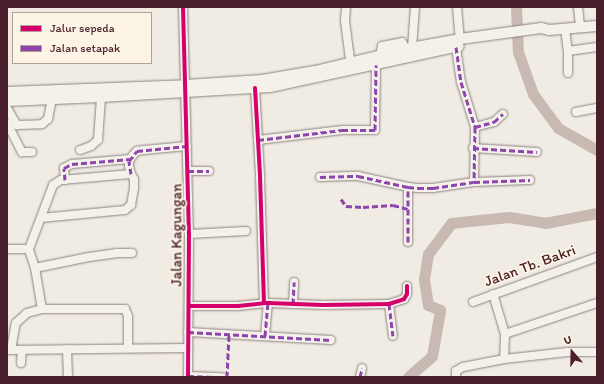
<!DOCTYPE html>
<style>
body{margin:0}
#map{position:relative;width:604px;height:384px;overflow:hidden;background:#f0ebe3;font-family:Itim,sans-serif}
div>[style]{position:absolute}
.river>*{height:11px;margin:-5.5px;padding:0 5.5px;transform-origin:5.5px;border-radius:5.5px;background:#c9b9b3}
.roads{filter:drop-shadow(0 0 1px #8d8281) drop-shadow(0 0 1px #8d8281)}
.minor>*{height:8px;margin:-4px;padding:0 4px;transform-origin:4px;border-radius:4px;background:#f4f1eb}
.major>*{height:10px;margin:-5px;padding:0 5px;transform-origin:5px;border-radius:5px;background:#f4f1eb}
.quiet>*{height:3px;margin-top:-1.5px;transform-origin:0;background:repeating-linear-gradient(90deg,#8e44ad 0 6px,transparent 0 9px)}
.cycleway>*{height:4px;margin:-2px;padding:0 2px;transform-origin:2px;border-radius:2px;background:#d6006c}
span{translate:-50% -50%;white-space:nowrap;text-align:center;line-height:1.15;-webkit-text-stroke:3.5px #fcf5e5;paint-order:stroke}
.street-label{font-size:15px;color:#4a1f2b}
.frame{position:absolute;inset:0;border:8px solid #4a1f2b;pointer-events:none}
.legend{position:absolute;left:12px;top:12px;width:140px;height:52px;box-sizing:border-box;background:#fcf5e5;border:1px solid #b59f9b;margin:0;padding:5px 7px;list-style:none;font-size:12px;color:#4a1f2b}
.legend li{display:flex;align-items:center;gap:8px;height:20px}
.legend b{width:20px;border:1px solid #b59f9b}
.north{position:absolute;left:552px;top:332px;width:40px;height:40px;-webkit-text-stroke:3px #fcf5e5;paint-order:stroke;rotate:340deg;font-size:11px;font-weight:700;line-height:16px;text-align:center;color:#4a1f2b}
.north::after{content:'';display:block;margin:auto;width:14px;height:18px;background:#4a1f2b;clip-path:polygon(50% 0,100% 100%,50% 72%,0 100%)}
</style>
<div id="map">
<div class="river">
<div style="left:516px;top:7px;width:45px;rotate:87.5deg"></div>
<div style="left:518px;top:52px;width:45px;rotate:70.3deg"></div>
<div style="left:533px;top:94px;width:42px;rotate:53.7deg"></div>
<div style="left:558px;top:128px;width:45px;rotate:29.4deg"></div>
<div style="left:408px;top:377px;width:32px;rotate:-41deg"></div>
<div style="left:432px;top:356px;width:47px;rotate:-80.1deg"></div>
<div style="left:440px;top:310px;width:13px;rotate:-157deg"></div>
<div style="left:428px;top:305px;width:26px;rotate:-99deg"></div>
<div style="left:424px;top:279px;width:25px;rotate:-81deg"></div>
<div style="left:428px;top:254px;width:39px;rotate:-53deg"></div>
<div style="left:451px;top:223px;width:58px;rotate:-5.9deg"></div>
<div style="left:509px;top:217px;width:36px;rotate:9deg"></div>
<div style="left:545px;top:223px;width:53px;rotate:-10.9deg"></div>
</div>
<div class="roads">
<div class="minor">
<div style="left:183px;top:7px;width:227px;rotate:88.5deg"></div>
<div style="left:189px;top:234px;width:143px;rotate:90.4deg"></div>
<div style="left:346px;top:7px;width:14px;rotate:94deg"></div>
<div style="left:345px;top:21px;width:46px;rotate:82.6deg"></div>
<div style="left:457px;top:7px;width:32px;rotate:85deg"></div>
<div style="left:578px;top:7px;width:20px;rotate:84deg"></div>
<div style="left:565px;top:28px;width:23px;rotate:83deg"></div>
<div style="left:568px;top:51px;width:29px;rotate:-8deg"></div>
<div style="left:456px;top:47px;width:35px;rotate:82deg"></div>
<div style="left:461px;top:82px;width:47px;rotate:72.7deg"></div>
<div style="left:475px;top:127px;width:55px;rotate:91deg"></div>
<div style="left:412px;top:48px;width:41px;rotate:-85.8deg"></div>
<div style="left:568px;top:51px;width:22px;rotate:90deg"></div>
<div style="left:380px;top:56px;width:10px;rotate:-79deg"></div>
<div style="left:382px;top:46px;width:20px;rotate:-11deg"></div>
<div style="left:402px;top:42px;width:8px;rotate:60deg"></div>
<div style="left:255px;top:88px;width:88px;rotate:86.7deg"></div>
<div style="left:260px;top:176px;width:127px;rotate:88.2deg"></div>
<div style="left:7px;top:108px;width:20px;rotate:60deg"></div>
<div style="left:17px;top:125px;width:25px;rotate:-2deg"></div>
<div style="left:42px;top:124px;width:8px;rotate:-40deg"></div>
<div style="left:48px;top:119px;width:25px;rotate:-79deg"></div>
<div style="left:576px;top:112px;width:21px;rotate:-11deg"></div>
<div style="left:7px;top:123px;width:33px;rotate:63deg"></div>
<div style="left:22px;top:152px;width:10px"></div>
<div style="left:475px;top:127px;width:20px;rotate:-15deg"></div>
<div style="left:494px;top:122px;width:12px;rotate:-42deg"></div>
<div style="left:258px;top:140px;width:85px;rotate:-6.8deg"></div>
<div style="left:342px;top:130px;width:33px"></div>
<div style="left:375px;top:130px;width:65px;rotate:-89.1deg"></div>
<div style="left:473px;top:148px;width:64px;rotate:3.6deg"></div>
<div style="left:80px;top:150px;width:12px;rotate:-20deg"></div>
<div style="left:91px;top:146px;width:9px;rotate:-41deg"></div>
<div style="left:98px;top:140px;width:43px;rotate:-86deg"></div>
<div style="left:188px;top:171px;width:21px"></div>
<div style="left:320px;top:177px;width:38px;rotate:-2deg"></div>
<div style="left:358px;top:176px;width:51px;rotate:12.4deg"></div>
<div style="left:408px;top:187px;width:10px;rotate:6deg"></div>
<div style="left:418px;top:188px;width:15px"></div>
<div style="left:433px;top:188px;width:41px;rotate:-8.3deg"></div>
<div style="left:474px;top:182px;width:56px;rotate:-2deg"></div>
<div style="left:65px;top:180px;width:12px;rotate:-95deg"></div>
<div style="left:64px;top:168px;width:9px;rotate:-27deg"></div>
<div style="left:72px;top:164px;width:58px;rotate:-4.9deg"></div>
<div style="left:41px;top:218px;width:84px;rotate:-5.4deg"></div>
<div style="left:125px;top:210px;width:8px;rotate:-40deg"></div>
<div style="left:131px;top:205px;width:17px;rotate:-80deg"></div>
<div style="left:134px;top:188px;width:9px;rotate:-90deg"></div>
<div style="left:134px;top:179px;width:6px;rotate:-121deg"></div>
<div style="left:131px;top:174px;width:8px;rotate:-104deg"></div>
<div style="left:129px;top:166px;width:5px;rotate:-90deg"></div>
<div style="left:129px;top:161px;width:7px;rotate:-56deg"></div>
<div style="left:133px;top:155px;width:6px;rotate:-45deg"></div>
<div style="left:137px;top:151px;width:7px;rotate:-8deg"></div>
<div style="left:144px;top:150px;width:43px;rotate:-5.3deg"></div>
<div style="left:189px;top:234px;width:57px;rotate:-3deg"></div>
<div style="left:408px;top:242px;width:55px;rotate:-90deg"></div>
<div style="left:7px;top:249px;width:22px"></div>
<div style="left:35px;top:268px;width:55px;rotate:-11.5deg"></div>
<div style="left:89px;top:257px;width:27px;rotate:-8deg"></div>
<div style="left:116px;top:253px;width:16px"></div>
<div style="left:493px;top:294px;width:42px;rotate:73.3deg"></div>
<div style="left:505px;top:334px;width:25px;rotate:92deg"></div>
<div style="left:473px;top:302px;width:132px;rotate:-19.9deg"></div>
<div style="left:293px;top:304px;width:22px;rotate:-87deg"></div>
<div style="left:389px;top:304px;width:32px;rotate:83deg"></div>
<div style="left:189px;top:306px;width:49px"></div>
<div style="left:238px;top:306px;width:30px;rotate:-6deg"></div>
<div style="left:268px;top:303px;width:55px;rotate:2.1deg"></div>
<div style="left:323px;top:305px;width:66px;rotate:-0.9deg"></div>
<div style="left:389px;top:304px;width:16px;rotate:-18deg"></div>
<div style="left:404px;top:299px;width:6px;rotate:-59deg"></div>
<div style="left:407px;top:294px;width:8px;rotate:-90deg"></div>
<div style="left:42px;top:309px;width:42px;rotate:-99.7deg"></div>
<div style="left:35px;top:268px;width:20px;rotate:-108deg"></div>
<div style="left:29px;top:249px;width:68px;rotate:-69.4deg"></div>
<div style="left:53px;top:185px;width:9px;rotate:-32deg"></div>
<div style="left:61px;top:180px;width:70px;rotate:-4.9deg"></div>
<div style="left:188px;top:332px;width:143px;rotate:3.2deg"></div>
<div style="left:505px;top:334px;width:97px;rotate:-18.6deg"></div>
<div style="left:265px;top:336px;width:33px;rotate:-85deg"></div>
<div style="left:67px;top:349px;width:28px;rotate:88deg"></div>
<div style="left:7px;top:350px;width:180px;rotate:-0.6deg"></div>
<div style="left:11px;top:350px;width:27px;rotate:-80deg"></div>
<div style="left:16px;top:323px;width:15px;rotate:-42deg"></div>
<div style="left:27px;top:313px;width:16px;rotate:-15deg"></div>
<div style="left:42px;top:309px;width:83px"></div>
<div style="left:125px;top:309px;width:8px;rotate:67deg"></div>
<div style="left:128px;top:316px;width:32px;rotate:90deg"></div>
<div style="left:21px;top:363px;width:13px;rotate:-86deg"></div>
<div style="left:188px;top:376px;width:34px;rotate:2deg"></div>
<div style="left:360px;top:377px;width:9px;rotate:-77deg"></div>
<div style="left:456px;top:377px;width:6px;rotate:-90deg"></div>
<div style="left:456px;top:371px;width:8px;rotate:-30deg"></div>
<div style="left:463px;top:367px;width:42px;rotate:-11deg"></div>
<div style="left:504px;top:359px;width:64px;rotate:-6.2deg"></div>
<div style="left:568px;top:352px;width:29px"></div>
</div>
<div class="major">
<div style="left:7px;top:92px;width:179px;rotate:-2.2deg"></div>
<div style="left:186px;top:85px;width:76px;rotate:-3.8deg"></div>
<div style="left:262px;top:80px;width:54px;rotate:-9.6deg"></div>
<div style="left:315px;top:71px;width:104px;rotate:-13.4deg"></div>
<div style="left:416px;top:47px;width:45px;rotate:-10.3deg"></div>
<div style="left:460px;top:39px;width:82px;rotate:-7.7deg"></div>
<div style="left:541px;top:28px;width:8px;rotate:14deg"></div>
<div style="left:549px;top:30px;width:48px;rotate:-4.8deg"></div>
<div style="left:7px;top:101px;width:94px;rotate:-2.4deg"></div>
<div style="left:101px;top:97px;width:169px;rotate:-3.4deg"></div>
<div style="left:270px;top:87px;width:193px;rotate:-12.2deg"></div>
</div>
</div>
<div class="quiet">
<div style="left:456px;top:47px;width:35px;rotate:82deg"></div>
<div style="left:461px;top:82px;width:47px;rotate:72.7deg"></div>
<div style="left:475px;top:127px;width:55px;rotate:91deg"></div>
<div style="left:475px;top:127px;width:20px;rotate:-15deg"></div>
<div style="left:494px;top:122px;width:12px;rotate:-42deg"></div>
<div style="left:258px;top:140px;width:85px;rotate:-6.8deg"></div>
<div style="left:342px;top:130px;width:33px"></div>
<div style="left:375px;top:130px;width:65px;rotate:-89.1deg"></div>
<div style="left:473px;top:148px;width:64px;rotate:3.6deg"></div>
<div style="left:188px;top:171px;width:21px"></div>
<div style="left:131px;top:174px;width:13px;rotate:-99deg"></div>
<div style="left:129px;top:161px;width:13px;rotate:-51deg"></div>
<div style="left:137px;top:151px;width:50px;rotate:-5.7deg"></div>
<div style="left:320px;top:177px;width:38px;rotate:-2deg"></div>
<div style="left:358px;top:176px;width:51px;rotate:12.4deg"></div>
<div style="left:408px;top:187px;width:10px;rotate:6deg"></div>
<div style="left:418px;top:188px;width:15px"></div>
<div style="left:433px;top:188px;width:41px;rotate:-8.3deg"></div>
<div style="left:474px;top:182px;width:56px;rotate:-2deg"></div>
<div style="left:65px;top:180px;width:12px;rotate:-95deg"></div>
<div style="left:64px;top:168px;width:9px;rotate:-27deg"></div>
<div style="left:72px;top:164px;width:58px;rotate:-4.9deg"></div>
<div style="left:341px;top:199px;width:9px;rotate:54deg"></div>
<div style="left:346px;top:206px;width:17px;rotate:3deg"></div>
<div style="left:363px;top:207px;width:30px;rotate:-4deg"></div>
<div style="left:393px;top:205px;width:16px;rotate:15deg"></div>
<div style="left:408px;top:242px;width:55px;rotate:-90deg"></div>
<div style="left:293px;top:304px;width:22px;rotate:-87deg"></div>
<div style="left:389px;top:304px;width:32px;rotate:83deg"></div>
<div style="left:188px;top:332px;width:143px;rotate:3.2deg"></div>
<div style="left:265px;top:336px;width:33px;rotate:-85deg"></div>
<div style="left:188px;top:376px;width:34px;rotate:2deg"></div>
<div style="left:227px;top:377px;width:42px;rotate:-87.3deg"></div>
<div style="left:360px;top:377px;width:9px;rotate:-77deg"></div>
</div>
<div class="cycleway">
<div style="left:183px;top:7px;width:227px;rotate:88.5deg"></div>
<div style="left:189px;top:234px;width:143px;rotate:90.4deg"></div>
<div style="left:255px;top:88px;width:88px;rotate:86.7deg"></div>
<div style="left:260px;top:176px;width:127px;rotate:88.2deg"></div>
<div style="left:189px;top:306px;width:49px"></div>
<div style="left:238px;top:306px;width:30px;rotate:-6deg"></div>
<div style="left:268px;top:303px;width:55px;rotate:2.1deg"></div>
<div style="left:323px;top:305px;width:66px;rotate:-0.9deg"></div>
<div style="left:389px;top:304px;width:16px;rotate:-18deg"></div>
<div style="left:404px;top:299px;width:6px;rotate:-59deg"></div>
<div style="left:407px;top:294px;width:8px;rotate:-90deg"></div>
</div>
<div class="street-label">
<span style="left:177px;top:235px;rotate:-90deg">Jalan Kagungan</span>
<span style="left:530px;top:266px;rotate:-20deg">Jalan Tb. Bakri</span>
</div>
<div class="frame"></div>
<ul class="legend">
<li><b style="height:5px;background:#d6006c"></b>Jalur sepeda</li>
<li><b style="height:5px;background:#8e44ad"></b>Jalan setapak</li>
</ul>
<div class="north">U</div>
</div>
